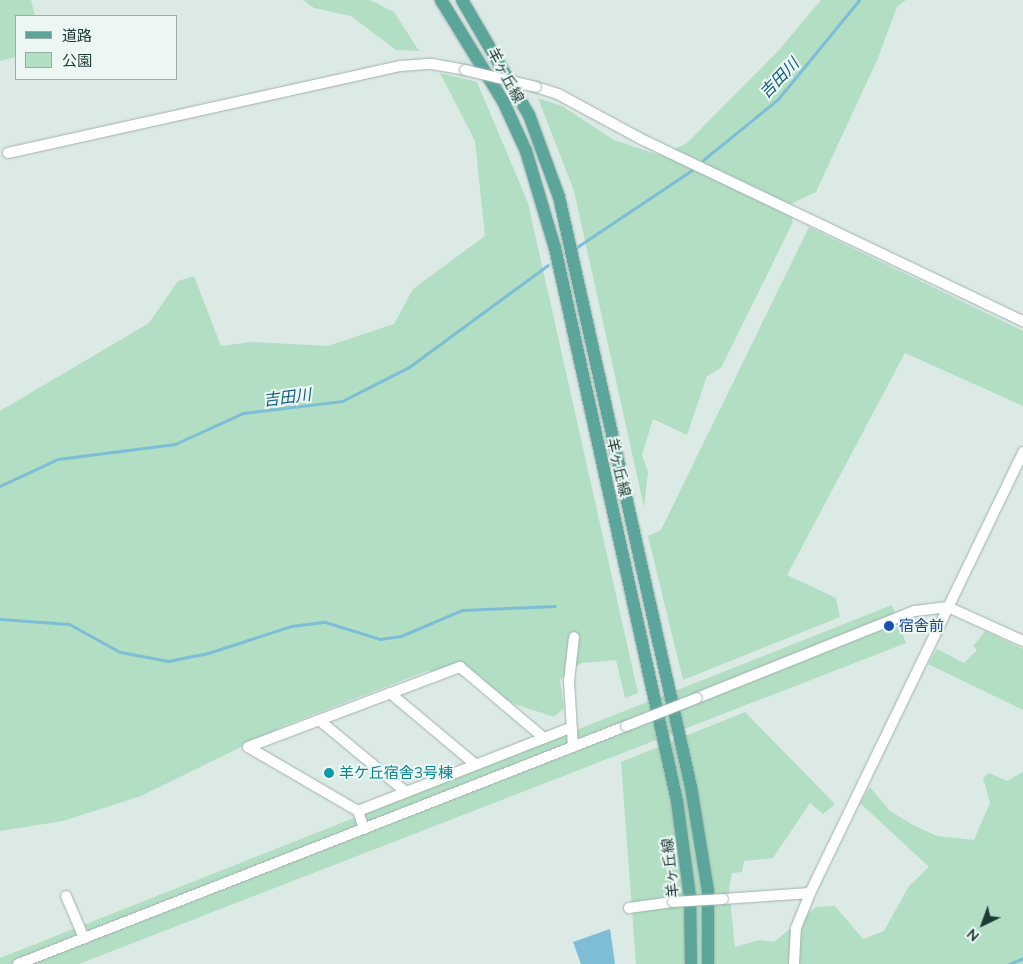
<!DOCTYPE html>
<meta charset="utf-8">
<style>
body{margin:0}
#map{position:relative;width:1023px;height:964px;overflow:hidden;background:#dceae6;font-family:Mulish,"Noto Sans JP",sans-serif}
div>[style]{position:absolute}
.green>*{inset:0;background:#b2dec3}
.water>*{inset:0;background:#7dbdd6}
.stream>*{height:3px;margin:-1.5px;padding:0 1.5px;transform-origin:1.5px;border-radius:1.5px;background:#7dbdd6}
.roads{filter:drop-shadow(0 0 1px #9fb2ae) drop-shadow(0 0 1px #9fb2ae)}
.minor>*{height:10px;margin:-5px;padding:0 5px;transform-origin:5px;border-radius:5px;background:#fff}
.major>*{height:12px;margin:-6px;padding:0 6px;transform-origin:6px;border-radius:6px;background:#5ca59b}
.bridges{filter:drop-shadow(0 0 1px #9fb2ae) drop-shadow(0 0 1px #9fb2ae)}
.minor-bridge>*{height:10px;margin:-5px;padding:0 5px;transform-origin:5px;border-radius:5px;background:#fff}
.dots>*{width:14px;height:14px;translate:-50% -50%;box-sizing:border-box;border:2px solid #ecf7f3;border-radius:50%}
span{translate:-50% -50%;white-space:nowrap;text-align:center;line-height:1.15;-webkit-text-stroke:4px #ecf7f3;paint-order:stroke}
.street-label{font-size:15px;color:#1d3b36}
.transit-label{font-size:15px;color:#164399}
.left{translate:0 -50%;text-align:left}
.culture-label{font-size:15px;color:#0d838f}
.water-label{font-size:16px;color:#125d7b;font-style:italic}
.legend{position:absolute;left:15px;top:15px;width:162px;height:65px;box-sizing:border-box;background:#ecf7f3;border:1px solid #99aca7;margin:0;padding:6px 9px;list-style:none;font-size:15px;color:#1d3b36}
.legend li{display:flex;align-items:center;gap:10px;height:25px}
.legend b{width:25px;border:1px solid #99aca7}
.north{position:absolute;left:958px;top:899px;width:50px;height:50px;-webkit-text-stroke:4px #ecf7f3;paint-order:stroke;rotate:222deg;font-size:14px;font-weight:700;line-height:20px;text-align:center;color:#1d3b36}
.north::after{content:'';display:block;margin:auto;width:18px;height:22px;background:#1d3b36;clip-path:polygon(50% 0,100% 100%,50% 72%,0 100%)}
</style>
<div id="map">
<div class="green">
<div style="clip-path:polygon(0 0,31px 0,35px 16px,16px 16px,16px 57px,0 61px)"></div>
<div style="clip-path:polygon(303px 0,370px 0,394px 12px,419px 51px,396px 50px,351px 16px,314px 8px)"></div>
<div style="clip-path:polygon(821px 0,906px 0,897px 7px,878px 58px,816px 192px,788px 205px,793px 222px,721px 368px,707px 376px,687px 435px,653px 419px,642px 455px,648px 472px,644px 507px,574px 191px,538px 98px,562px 106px,614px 140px,659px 155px,686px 144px,779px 50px)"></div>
<div style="clip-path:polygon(440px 73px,477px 82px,528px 203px,638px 693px,625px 698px,616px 660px,581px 663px,560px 680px,564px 708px,554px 717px,512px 703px,463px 673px,427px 671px,286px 725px,141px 796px,63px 821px,0 831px,0 411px,149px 323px,178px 281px,194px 276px,221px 346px,252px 342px,328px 346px,394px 324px,413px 289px,485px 236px,475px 141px)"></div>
<div style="clip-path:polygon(809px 227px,1023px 331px,1023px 406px,905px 353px,787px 575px,836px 598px,840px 617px,683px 680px,648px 536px,661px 530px)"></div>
<div style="clip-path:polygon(892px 605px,906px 643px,79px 964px,0 964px,0 958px)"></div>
<div style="clip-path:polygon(985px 631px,1023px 649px,1023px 710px,928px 664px,937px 649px,964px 663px,977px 650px,973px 646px)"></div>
<div style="clip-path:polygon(745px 712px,835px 804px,823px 814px,810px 803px,773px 858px,744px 861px,742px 872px,732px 873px,729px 889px,735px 947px,759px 940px,774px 942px,816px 907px,835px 906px,863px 939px,884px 931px,909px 886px,929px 867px,860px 803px,870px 787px,890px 811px,913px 825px,937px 836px,974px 840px,990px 803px,983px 778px,989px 773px,1007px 781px,1023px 772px,1023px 964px,636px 964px,621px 762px)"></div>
</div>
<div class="water">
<div style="clip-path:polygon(610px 929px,615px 964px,581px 964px,573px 942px)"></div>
</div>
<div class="stream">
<div style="left:703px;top:160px;width:97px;rotate:-39.1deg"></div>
<div style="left:778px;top:99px;width:128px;rotate:-50.7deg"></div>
<div style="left:574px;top:249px;width:142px;rotate:-33.8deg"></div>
<div style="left:0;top:486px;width:64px;rotate:-25deg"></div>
<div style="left:58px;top:459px;width:118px;rotate:-7.3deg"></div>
<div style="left:175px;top:444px;width:75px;rotate:-24.5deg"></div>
<div style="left:243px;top:413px;width:100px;rotate:-6.9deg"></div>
<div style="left:342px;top:401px;width:75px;rotate:-26.9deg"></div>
<div style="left:409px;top:367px;width:172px;rotate:-36.3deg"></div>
<div style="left:0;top:619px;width:69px;rotate:4.1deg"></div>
<div style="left:69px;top:624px;width:58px;rotate:28.8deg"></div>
<div style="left:120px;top:652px;width:49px;rotate:10.6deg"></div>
<div style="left:168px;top:661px;width:41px;rotate:-11.3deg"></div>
<div style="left:208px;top:653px;width:87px;rotate:-18deg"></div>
<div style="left:291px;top:626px;width:34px;rotate:-7deg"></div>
<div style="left:325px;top:622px;width:58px;rotate:17.2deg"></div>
<div style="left:380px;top:639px;width:21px;rotate:-8deg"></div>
<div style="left:401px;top:636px;width:66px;rotate:-23.1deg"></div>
<div style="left:462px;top:610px;width:93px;rotate:-2.5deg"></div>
<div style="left:1009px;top:964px;width:15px;rotate:-23deg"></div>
</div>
<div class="roads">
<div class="minor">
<div style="left:536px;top:87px;width:23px;rotate:18deg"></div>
<div style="left:558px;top:94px;width:99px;rotate:28.4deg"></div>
<div style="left:645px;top:141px;width:419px;rotate:25.5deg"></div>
<div style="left:8px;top:153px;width:402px;rotate:-12.5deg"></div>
<div style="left:400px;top:66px;width:32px;rotate:-4deg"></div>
<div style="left:432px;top:64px;width:34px;rotate:10deg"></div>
<div style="left:390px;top:693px;width:112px;rotate:39.9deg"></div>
<div style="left:697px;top:698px;width:235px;rotate:-21.8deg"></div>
<div style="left:915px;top:611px;width:33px;rotate:-7deg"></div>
<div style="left:948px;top:607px;width:82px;rotate:24.4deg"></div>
<div style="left:319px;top:720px;width:113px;rotate:39.6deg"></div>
<div style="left:573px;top:747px;width:66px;rotate:-93.5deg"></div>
<div style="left:569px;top:681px;width:44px;rotate:-83.5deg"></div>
<div style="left:358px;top:811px;width:228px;rotate:-21.4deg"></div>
<div style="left:364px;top:829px;width:19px;rotate:-108deg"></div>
<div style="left:358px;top:811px;width:127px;rotate:-149.8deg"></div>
<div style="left:248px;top:747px;width:227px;rotate:-20.7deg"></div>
<div style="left:460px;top:667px;width:110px;rotate:40.2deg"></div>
<div style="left:66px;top:896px;width:46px;rotate:66.8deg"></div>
<div style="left:723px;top:899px;width:87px;rotate:-3.9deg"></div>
<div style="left:629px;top:908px;width:44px;rotate:-7.8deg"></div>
<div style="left:18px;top:964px;width:653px;rotate:-21.38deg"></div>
<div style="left:794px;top:964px;width:36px;rotate:-87deg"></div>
<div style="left:796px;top:928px;width:38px;rotate:-68deg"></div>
<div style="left:810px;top:893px;width:490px;rotate:-64.2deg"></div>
</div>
<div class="major">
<div style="left:441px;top:0;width:119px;rotate:58.5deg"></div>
<div style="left:503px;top:101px;width:55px;rotate:65.3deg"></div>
<div style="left:526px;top:151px;width:101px;rotate:73.4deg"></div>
<div style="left:555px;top:248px;width:566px;rotate:77.56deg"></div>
<div style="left:677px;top:801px;width:97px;rotate:82.3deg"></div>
<div style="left:690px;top:897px;width:67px;rotate:89.1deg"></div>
<div style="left:462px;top:0;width:133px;rotate:59.8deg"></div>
<div style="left:529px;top:115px;width:87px;rotate:69.9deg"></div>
<div style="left:559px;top:197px;width:605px;rotate:77.39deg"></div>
<div style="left:691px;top:787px;width:105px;rotate:80.7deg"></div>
<div style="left:708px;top:891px;width:73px;rotate:90deg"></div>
</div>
</div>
<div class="bridges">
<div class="minor-bridge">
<div style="left:465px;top:70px;width:73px;rotate:13.5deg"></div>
<div style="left:626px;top:726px;width:76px;rotate:-21.5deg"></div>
<div style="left:673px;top:902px;width:50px;rotate:-3.4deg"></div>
</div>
</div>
<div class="dots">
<div style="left:889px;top:626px;background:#1a4fb4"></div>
<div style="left:329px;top:773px;background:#0f9aa8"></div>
</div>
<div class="street-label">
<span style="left:506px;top:75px;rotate:62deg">羊ヶ丘線</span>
<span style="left:619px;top:467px;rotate:77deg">羊ヶ丘線</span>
<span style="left:670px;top:868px;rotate:-96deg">羊ヶ丘線</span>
</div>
<div class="transit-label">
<span class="left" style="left:899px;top:626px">宿舎前</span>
</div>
<div class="culture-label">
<span class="left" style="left:339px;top:773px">羊ケ丘宿舎3号棟</span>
</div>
<div class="water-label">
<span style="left:779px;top:78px;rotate:-46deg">吉田川</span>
<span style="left:287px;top:397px;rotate:-7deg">吉田川</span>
</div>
<ul class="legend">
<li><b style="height:6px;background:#5ca59b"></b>道路</li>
<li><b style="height:14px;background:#b2dec3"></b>公園</li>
</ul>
<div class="north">N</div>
</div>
